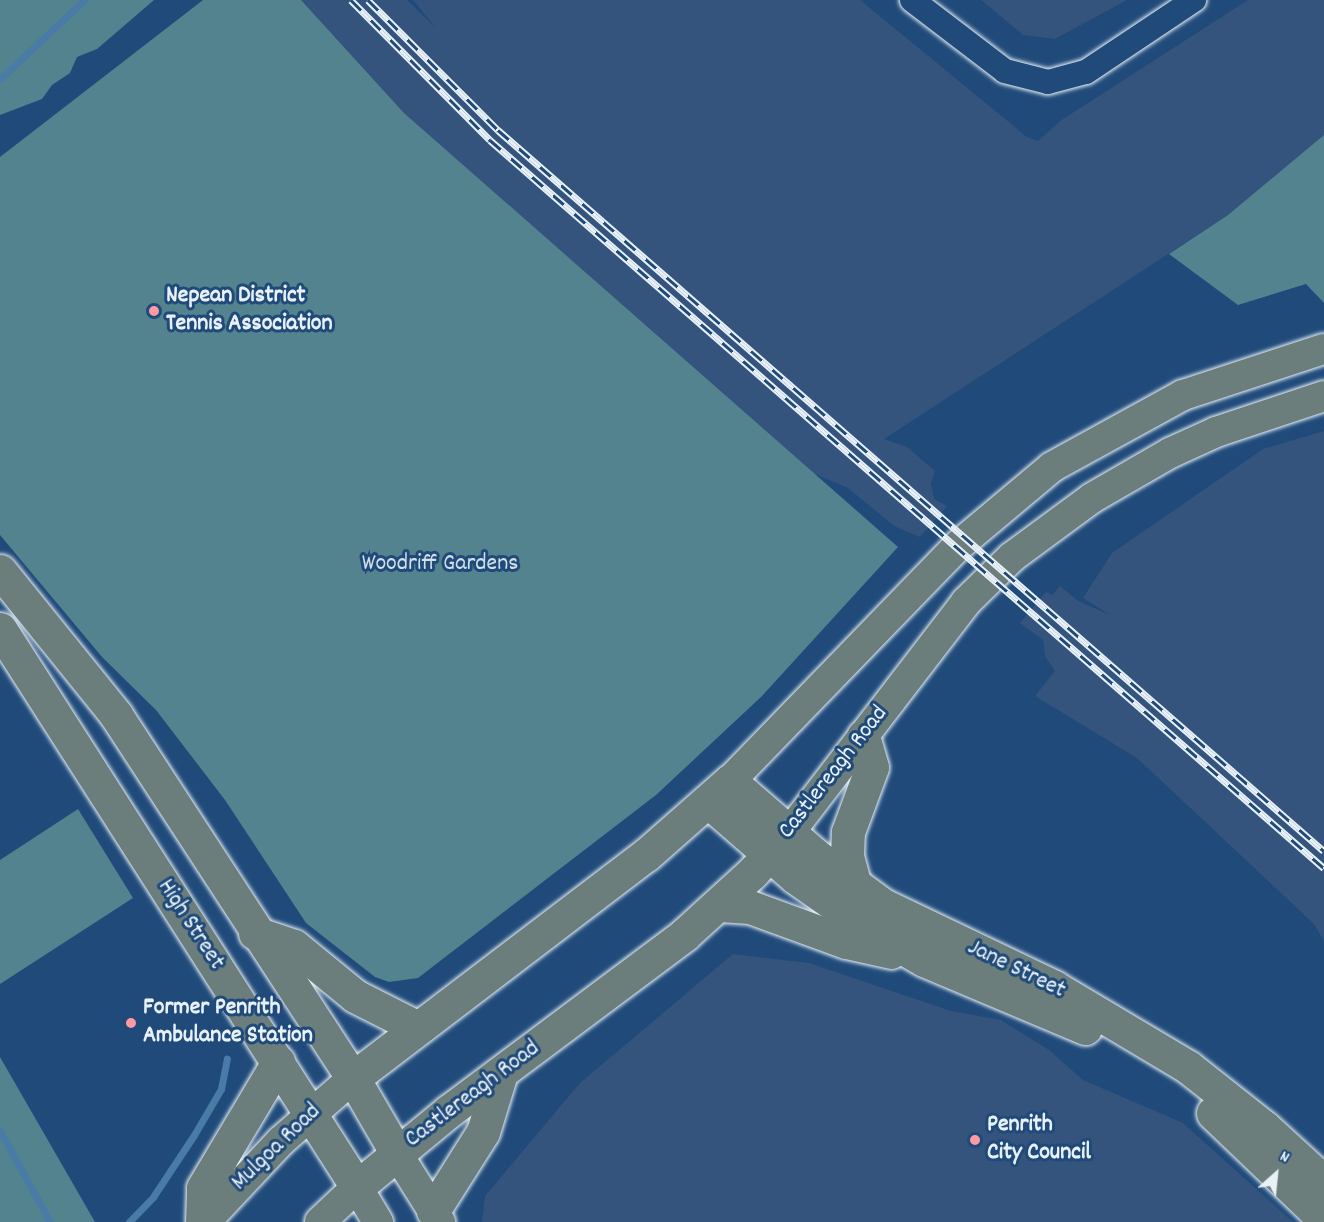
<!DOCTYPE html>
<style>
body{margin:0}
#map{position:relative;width:1324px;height:1222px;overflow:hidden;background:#1f4a7a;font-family:Dekko,sans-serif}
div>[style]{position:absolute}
.built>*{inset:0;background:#34547e}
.green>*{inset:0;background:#52838e}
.stream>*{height:7px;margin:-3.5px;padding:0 3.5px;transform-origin:3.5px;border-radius:3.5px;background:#497ba6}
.roads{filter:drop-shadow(0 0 2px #e8f1f8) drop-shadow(0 0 2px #e8f1f8)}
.minor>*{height:24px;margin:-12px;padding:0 12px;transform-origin:12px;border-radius:12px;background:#1f4a7a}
.major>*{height:30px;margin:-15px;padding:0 15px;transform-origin:15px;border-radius:15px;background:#6c7e7c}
.highway>*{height:33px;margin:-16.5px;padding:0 16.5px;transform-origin:16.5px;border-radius:16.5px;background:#6c7e7c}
.rail>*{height:7px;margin-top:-3.5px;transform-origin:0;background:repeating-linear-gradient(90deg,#1f4a7a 0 14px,#e8f1f8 0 28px);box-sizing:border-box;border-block:2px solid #e8f1f8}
.dots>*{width:16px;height:16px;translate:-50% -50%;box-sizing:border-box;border:3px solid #1f4a7a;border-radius:50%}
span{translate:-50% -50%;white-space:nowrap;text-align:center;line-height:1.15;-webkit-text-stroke:6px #1f4a7a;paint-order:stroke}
.poi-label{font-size:24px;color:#e8f1f8;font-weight:700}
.left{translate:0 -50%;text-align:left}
.park-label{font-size:24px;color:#d2e0e8}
.street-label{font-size:24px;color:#e8f1f8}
.north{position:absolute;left:1246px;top:1144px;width:60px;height:60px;-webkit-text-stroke:4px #1f4a7a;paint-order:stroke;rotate:27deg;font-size:16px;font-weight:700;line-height:24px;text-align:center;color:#e8f1f8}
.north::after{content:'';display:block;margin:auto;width:21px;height:27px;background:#e8f1f8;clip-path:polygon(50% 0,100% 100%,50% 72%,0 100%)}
</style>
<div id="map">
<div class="built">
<div style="clip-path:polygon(301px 0,407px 0,436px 28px,413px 0,860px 0,1027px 137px,1038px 141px,1060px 121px,1248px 0,1324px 0,1324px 135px,1228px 215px,884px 439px,907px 447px,935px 471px,931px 483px,934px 499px,947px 506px,920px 537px,894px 526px,848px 488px,808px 471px,404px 113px)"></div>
<div style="clip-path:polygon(981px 0,1127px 0,1055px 39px,1023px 35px)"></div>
<div style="clip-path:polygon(1324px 431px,1324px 941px,1314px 924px,1137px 758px,1035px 696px,1055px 671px,1045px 656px,1043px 640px,1020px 623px,1046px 592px,1052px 595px,1060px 586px,1078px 601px,1110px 615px,1083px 598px,1112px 553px,1263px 449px)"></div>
<div style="clip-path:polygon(733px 954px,809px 963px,951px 1011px,1001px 1020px,1049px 1050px,1083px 1080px,1183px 1123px,1293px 1222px,482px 1222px,485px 1196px,580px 1083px)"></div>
</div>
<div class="green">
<div style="clip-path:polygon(0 0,154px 0,97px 49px,77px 57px,70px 73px,52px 85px,42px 99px,0 115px)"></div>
<div style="clip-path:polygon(203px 0,301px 0,404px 113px,898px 547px,761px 697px,656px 795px,418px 978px,389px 982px,375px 977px,306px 923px,225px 800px,156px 710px,102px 657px,0 535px,0 157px)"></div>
<div style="clip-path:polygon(1324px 135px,1324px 303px,1306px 284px,1238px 305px,1169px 254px,1228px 215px)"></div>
<div style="clip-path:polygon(78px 809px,133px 898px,0 984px,0 860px)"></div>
<div style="clip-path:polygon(0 1057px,95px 1222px,0 1222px)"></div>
</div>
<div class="stream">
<div style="left:0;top:79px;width:115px;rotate:-43.2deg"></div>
<div style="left:0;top:1131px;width:104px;rotate:61.2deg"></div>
<div style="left:129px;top:1222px;width:35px;rotate:-46deg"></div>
<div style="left:153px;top:1197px;width:74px;rotate:-56.5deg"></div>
<div style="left:194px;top:1135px;width:53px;rotate:-59.6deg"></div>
<div style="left:221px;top:1089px;width:31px;rotate:-79deg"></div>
</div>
<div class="roads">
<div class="minor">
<div style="left:912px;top:0;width:117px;rotate:37.4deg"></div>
<div style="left:1005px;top:71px;width:44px;rotate:14.3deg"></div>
<div style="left:1048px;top:82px;width:39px;rotate:-15deg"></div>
<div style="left:1086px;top:72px;width:130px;rotate:-33.7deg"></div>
</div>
<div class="major">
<div style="left:730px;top:781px;width:329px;rotate:-45.9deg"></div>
<div style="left:959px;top:545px;width:121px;rotate:-40deg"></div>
<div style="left:1052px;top:467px;width:149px;rotate:-28.8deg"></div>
<div style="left:1183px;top:395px;width:148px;rotate:-18.1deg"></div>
<div style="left:789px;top:833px;width:291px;rotate:-52.5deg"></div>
<div style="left:966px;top:602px;width:64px;rotate:-44.4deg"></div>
<div style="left:1012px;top:557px;width:99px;rotate:-36.4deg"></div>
<div style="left:1092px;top:498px;width:90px;rotate:-30deg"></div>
<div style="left:1170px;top:453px;width:51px;rotate:-24.5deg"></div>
<div style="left:1216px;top:432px;width:114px;rotate:-18.4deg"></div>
<div style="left:396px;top:1152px;width:83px;rotate:57.8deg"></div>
<div style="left:205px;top:1222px;width:111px;rotate:-46.8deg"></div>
<div style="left:281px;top:1141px;width:96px;rotate:-41.2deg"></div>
<div style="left:320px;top:1222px;width:51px;rotate:-43.4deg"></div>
<div style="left:357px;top:1187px;width:41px;rotate:59deg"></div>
</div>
<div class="highway">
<div style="left:0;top:571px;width:185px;rotate:51.1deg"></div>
<div style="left:116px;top:715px;width:434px;rotate:56.9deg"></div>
<div style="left:353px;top:1078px;width:86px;rotate:59.8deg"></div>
<div style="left:0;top:629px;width:662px;rotate:57.39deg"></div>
<div style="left:357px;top:1187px;width:119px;rotate:-39.6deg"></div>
<div style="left:449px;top:1111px;width:294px;rotate:-36.8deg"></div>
<div style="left:684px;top:935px;width:92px;rotate:-42.4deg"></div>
<div style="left:752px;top:873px;width:54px;rotate:-47.2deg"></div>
<div style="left:709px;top:802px;width:114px;rotate:41.1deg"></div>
<div style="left:795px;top:877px;width:85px;rotate:35deg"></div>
<div style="left:865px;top:926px;width:68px;rotate:30deg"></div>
<div style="left:924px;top:960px;width:175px;rotate:22.9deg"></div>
<div style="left:855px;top:886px;width:30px;rotate:-105deg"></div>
<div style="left:847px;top:857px;width:25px;rotate:-88deg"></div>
<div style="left:848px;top:832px;width:69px;rotate:-69.7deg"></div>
<div style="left:872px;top:767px;width:32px;rotate:-106deg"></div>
<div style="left:719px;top:905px;width:31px;rotate:4deg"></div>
<div style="left:750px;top:907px;width:102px;rotate:20deg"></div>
<div style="left:846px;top:942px;width:46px;rotate:12.5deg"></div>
<div style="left:255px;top:933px;width:41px;rotate:18.4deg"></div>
<div style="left:294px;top:946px;width:79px;rotate:39.3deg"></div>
<div style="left:355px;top:996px;width:68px;rotate:26.9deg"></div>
<div style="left:353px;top:1078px;width:368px;rotate:-37.3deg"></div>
<div style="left:646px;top:855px;width:112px;rotate:-41.4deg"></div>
<div style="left:730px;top:781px;width:111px;rotate:41deg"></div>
<div style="left:814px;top:854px;width:86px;rotate:36.5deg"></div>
<div style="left:883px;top:905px;width:190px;rotate:25.6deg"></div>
<div style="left:1054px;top:987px;width:156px;rotate:30.8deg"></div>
<div style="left:1188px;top:1067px;width:97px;rotate:38.3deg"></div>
<div style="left:1264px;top:1127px;width:81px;rotate:42.5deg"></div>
<div style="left:1213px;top:1113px;width:153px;rotate:43.7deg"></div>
<div style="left:433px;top:1211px;width:93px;rotate:-57.7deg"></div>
<div style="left:483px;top:1132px;width:62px;rotate:-73deg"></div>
<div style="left:202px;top:1222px;width:34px;rotate:-88deg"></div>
<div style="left:203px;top:1188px;width:147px;rotate:-59.2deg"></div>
</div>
</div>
<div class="rail">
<div style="left:351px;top:0;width:197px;rotate:45.2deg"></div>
<div style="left:490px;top:140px;width:1107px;rotate:41.12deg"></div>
<div style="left:368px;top:0;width:184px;rotate:45deg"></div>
<div style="left:498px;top:130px;width:1096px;rotate:41.12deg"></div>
</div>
<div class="dots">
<div style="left:154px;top:311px;background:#ff9aa2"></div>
<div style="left:131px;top:1023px;background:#ff9aa2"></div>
<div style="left:975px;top:1140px;background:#ff9aa2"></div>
</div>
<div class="poi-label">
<span class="left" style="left:166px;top:311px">Nepean District<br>Tennis Association</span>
<span class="left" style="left:143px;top:1023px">Former Penrith<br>Ambulance Station</span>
<span class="left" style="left:987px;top:1140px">Penrith<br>City Council</span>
</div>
<div class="park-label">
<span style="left:440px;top:565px">Woodriff Gardens</span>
</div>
<div class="street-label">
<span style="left:834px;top:773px;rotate:-52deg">Castlereagh Road</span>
<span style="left:190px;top:925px;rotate:57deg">High Street</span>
<span style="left:1016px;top:970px;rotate:26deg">Jane Street</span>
<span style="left:473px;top:1095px;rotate:-37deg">Castlereagh Road</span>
<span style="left:277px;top:1148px;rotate:-44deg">Mulgoa Road</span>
</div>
<div class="north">N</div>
</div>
